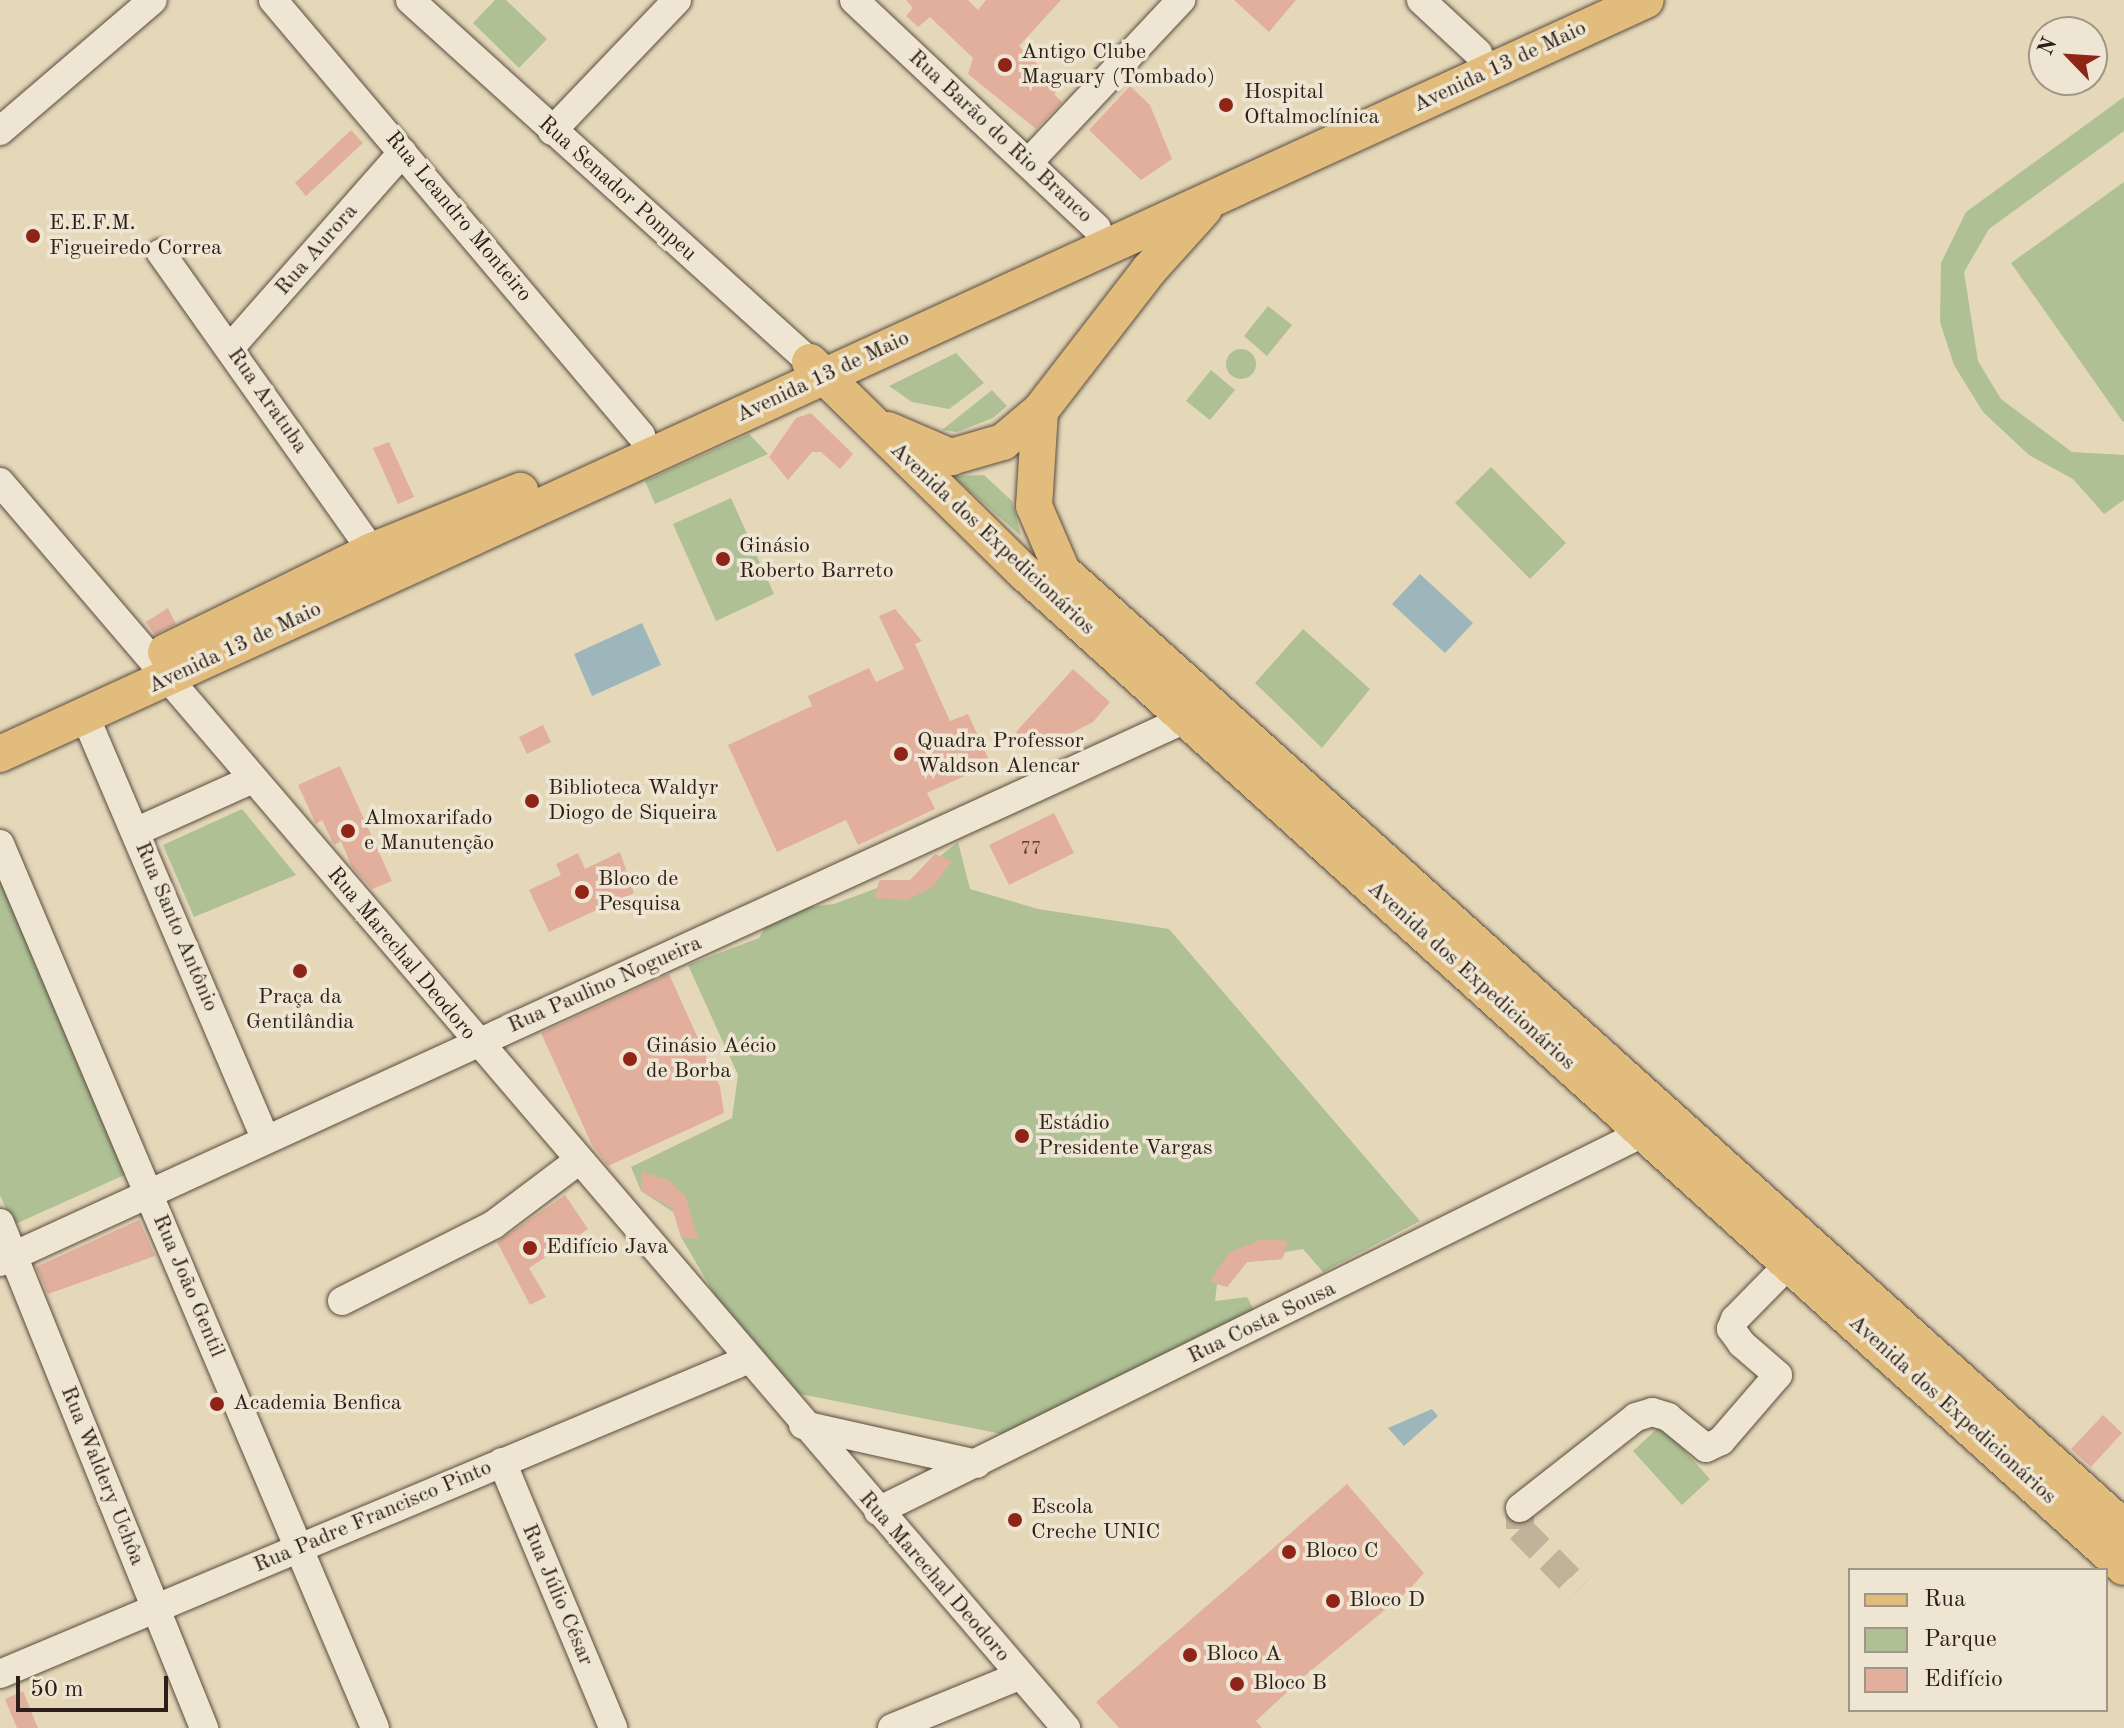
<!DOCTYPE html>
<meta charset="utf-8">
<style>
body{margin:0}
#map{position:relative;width:2124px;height:1728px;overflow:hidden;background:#e5d8b9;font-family:"Old Standard TT",serif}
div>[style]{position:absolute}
.green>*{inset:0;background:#aec094}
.round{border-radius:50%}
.water>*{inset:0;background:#9cb6bb}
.building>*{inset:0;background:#e2af9c}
.minor-tunnel>*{height:28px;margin-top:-14px;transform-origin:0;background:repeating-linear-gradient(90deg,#c0b399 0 28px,transparent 0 42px)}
.roads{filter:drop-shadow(0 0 2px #5a4c40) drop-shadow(0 0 2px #5a4c40)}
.minor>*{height:28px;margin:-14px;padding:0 14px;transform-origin:14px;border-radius:14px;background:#eee6d2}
.major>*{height:36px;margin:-18px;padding:0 18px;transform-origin:18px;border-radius:18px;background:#e2bc7c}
.dots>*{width:22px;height:22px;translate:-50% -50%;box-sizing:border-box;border:4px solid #eee6d2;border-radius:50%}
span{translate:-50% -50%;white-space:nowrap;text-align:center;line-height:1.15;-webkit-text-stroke:7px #eee6d2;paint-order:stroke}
.number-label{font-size:18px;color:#5a4239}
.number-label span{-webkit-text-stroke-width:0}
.poi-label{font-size:22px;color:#2c1e18}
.left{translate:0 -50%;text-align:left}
.street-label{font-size:22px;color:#2c1e18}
.legend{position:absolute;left:1848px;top:1568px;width:260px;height:144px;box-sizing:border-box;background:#eee6d2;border:2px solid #a09688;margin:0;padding:10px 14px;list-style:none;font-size:24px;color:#2c1e18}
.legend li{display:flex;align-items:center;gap:16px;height:40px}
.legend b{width:40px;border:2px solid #a09688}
.north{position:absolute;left:2028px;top:16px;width:80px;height:80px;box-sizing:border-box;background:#eee6d2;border:2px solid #a09688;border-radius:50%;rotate:295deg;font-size:22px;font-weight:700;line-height:32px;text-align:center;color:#2c1e18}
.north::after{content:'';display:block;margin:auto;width:28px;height:36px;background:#8f2418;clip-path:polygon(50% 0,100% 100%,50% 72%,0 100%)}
.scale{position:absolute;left:16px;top:1676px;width:152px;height:36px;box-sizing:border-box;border:4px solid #2c1e18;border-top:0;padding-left:10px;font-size:24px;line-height:28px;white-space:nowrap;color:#2c1e18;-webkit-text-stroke:6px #eee6d2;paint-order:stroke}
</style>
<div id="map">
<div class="green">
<div style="clip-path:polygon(495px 0,506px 0,547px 39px,519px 68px,473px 23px)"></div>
<div style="clip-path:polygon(2124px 97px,2124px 131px,1989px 229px,1964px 272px,1978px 361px,2001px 399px,2072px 452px,2124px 455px,2124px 500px,2104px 514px,2073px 479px,2029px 455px,1983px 412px,1954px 365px,1940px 322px,1941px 263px,1966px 212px)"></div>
<div style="clip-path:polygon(2124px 182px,2124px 421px,2123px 422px,2011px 263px)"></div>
<div style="clip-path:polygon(1268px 306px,1292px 325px,1267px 356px,1244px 336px)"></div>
<div class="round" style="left:1226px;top:349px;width:30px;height:30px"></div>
<div style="clip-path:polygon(956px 353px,984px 383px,949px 409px,912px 402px,889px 386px)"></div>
<div style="clip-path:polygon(1211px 370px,1235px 390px,1210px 420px,1186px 401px)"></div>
<div style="clip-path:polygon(992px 390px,1007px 406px,993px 418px,957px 432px,942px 430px)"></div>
<div style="clip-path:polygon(749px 434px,768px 454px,655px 504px,645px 481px)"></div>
<div style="clip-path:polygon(1491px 467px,1566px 543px,1530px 579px,1455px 503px)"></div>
<div style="clip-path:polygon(984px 475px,1012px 501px,1021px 536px,953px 476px)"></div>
<div style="clip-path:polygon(731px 498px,774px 594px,716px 621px,673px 524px)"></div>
<div style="clip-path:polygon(1303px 629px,1370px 689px,1322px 748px,1255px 683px)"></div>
<div style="clip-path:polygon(242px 809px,296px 875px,194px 917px,163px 845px)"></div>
<div style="clip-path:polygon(958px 842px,970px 889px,1038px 909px,1169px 929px,1420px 1221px,1323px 1272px,1303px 1249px,1285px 1252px,1282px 1259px,1247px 1262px,1227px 1287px,1217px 1284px,1215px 1301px,1247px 1297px,1254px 1310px,1002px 1434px,800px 1394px,715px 1295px,681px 1237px,676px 1214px,641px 1191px,631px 1167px,732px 1118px,738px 1075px,688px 965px,759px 938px,768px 922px,794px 909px,834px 904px,877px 888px,880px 880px,910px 880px)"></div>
<div style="clip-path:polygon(0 877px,131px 1172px,13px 1225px,0 1195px)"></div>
<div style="clip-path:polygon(1661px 1425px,1710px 1479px,1682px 1505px,1633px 1451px)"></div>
</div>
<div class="water">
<div style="clip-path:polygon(1420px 574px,1473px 623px,1445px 653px,1392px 604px)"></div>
<div style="clip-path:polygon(642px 623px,661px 665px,592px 696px,574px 654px)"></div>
<div style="clip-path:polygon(1432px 1409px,1438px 1416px,1404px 1446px,1388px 1428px)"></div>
</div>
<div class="building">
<div style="clip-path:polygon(906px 0,968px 0,978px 10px,986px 0,1061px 0,1019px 46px,1061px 87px,1054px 94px,1062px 102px,1036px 129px,968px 74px,973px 58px,930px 17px,918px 27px,906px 16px,913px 8px)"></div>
<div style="clip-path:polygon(1234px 0,1296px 0,1269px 32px)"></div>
<div style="clip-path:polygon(1130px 86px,1150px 105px,1172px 159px,1141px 180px,1089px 130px)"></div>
<div style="clip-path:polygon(351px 130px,363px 143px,306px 196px,295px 183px)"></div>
<div style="clip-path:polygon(811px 413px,853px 454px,840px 469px,821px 452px,812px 452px,788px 480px,769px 457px,796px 418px)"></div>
<div style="clip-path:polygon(389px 442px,414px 497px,398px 504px,373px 448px)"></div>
<div style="clip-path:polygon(168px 608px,176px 624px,155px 635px,146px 622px)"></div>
<div style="clip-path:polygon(895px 609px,922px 641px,915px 644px,950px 721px,968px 714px,991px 764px,927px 793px,935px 809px,858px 845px,846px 820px,777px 852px,728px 745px,812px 706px,808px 696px,869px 668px,876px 682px,904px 669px,879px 616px)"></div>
<div style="clip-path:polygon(1073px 669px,1110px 702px,1093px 722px,1037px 751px,1016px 732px)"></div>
<div style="clip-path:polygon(543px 725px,551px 742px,527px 754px,519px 737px)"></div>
<div style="clip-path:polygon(340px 766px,392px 881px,372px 889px,352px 867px,341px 841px,334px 845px,322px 820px,316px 824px,298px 785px)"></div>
<div style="clip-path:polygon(1054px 813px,1074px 853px,1009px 885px,989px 845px)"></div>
<div style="clip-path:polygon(620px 852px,634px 893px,549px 932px,529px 890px,561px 875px,556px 864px,578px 853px,585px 869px)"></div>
<div style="clip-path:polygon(935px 854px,952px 861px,933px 887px,907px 900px,874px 898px,880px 880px,910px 880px)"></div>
<div style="clip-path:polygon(669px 974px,720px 1087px,724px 1113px,608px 1166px,592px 1145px,541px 1033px)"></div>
<div style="clip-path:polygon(642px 1172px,668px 1180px,685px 1195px,698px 1239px,681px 1237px,672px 1208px,641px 1191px)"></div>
<div style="clip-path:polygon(565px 1195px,588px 1229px,529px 1268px,546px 1297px,530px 1305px,497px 1242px)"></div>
<div style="clip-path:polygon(139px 1220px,155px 1256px,48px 1294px,36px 1267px)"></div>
<div style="clip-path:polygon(1262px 1239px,1288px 1241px,1282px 1259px,1247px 1262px,1227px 1287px,1210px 1281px,1229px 1253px)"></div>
<div style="clip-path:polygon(2103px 1415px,2122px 1433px,2091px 1467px,2071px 1449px)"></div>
<div style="clip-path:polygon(1347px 1484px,1424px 1573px,1408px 1591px,1302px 1678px,1256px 1721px,1262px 1728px,1119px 1728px,1096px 1702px)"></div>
<div style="clip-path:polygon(23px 1691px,33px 1716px,38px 1728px,17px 1728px,14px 1721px,5px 1699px)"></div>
</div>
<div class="minor-tunnel">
<div style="left:1520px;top:1508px;width:21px;rotate:90deg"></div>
<div style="left:1520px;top:1529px;width:84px;rotate:45.5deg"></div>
</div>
<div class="roads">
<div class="minor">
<div style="left:273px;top:0;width:570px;rotate:49.77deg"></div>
<div style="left:410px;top:0;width:538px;rotate:42.14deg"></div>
<div style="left:854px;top:0;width:333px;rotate:43.2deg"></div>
<div style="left:1421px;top:0;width:78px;rotate:42.9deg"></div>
<div style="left:0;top:131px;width:201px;rotate:-40.6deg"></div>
<div style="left:552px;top:131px;width:181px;rotate:-46.3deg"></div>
<div style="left:1028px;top:163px;width:224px;rotate:-46.8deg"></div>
<div style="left:161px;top:253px;width:365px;rotate:54.7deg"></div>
<div style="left:230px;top:348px;width:261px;rotate:-48.6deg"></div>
<div style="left:0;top:482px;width:1640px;rotate:49.45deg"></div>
<div style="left:85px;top:716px;width:460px;rotate:66.9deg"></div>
<div style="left:135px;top:832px;width:129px;rotate:-24.2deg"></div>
<div style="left:0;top:844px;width:960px;rotate:67.01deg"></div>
<div style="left:0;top:1223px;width:545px;rotate:68deg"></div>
<div style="left:0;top:1262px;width:1323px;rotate:-24.61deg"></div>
<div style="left:342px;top:1301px;width:169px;rotate:-26.7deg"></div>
<div style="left:493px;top:1225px;width:106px;rotate:-37deg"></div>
<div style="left:803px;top:1425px;width:178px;rotate:12.6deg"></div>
<div style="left:502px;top:1462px;width:288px;rotate:67.3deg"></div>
<div style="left:1520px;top:1508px;width:147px;rotate:-38.1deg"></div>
<div style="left:1636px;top:1417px;width:17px;rotate:-17deg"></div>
<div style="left:1652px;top:1412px;width:17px;rotate:17deg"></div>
<div style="left:1668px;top:1417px;width:49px;rotate:39.2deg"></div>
<div style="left:1706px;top:1448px;width:17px;rotate:-25deg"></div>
<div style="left:1721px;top:1441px;width:87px;rotate:-49.2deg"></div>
<div style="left:1778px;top:1375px;width:48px;rotate:-139.3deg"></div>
<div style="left:1742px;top:1344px;width:19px;rotate:-126deg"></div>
<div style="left:1731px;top:1329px;width:11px;rotate:-68deg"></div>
<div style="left:1735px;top:1319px;width:78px;rotate:-45.5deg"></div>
<div style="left:878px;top:1511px;width:856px;rotate:-26.3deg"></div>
<div style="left:0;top:1674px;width:810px;rotate:-22.8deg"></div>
<div style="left:892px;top:1728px;width:137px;rotate:-22.3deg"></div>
</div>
<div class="major">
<div style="left:810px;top:362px;width:303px;rotate:44.5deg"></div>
<div style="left:1026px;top:574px;width:1480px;rotate:42.13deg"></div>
<div style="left:1040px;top:411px;width:95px;rotate:93.6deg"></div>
<div style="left:1034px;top:506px;width:71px;rotate:66.7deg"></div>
<div style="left:1062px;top:571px;width:1430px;rotate:42.02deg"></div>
<div style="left:888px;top:430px;width:69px;rotate:23.2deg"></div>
<div style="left:951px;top:457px;width:54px;rotate:-16.1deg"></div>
<div style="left:1003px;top:442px;width:48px;rotate:-40deg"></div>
<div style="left:1040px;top:411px;width:178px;rotate:-52.3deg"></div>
<div style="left:1149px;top:270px;width:82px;rotate:-48deg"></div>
<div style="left:166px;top:652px;width:229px;rotate:-26.1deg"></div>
<div style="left:372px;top:551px;width:160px;rotate:-22.1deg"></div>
<div style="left:0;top:754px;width:1810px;rotate:-24.61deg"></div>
</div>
</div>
<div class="dots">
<div style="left:1005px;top:65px;background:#8f2418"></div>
<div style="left:1226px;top:105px;background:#8f2418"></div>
<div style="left:33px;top:236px;background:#8f2418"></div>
<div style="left:723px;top:559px;background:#8f2418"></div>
<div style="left:901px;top:754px;background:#8f2418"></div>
<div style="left:532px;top:801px;background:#8f2418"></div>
<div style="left:348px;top:831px;background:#8f2418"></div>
<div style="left:582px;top:892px;background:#8f2418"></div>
<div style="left:300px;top:971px;background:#8f2418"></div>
<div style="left:630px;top:1059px;background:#8f2418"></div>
<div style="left:1022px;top:1136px;background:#8f2418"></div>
<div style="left:530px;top:1248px;background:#8f2418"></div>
<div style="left:217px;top:1404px;background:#8f2418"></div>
<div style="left:1015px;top:1520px;background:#8f2418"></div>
<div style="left:1289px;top:1552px;background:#8f2418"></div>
<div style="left:1333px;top:1601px;background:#8f2418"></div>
<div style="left:1190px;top:1655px;background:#8f2418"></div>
<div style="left:1237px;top:1684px;background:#8f2418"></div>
</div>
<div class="number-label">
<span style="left:1031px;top:849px">77</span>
</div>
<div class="poi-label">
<span class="left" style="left:1021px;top:65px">Antigo Clube<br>Maguary (Tombado)</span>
<span class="left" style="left:1244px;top:105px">Hospital<br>Oftalmoclínica</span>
<span class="left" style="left:49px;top:236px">E.E.F.M.<br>Figueiredo Correa</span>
<span class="left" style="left:739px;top:559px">Ginásio<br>Roberto Barreto</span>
<span class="left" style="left:917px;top:754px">Quadra Professor<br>Waldson Alencar</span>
<span class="left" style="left:548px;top:801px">Biblioteca Waldyr<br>Diogo de Siqueira</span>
<span class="left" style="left:364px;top:831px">Almoxarifado<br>e Manutenção</span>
<span class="left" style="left:598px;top:892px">Bloco de<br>Pesquisa</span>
<span style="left:300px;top:1010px">Praça da<br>Gentilândia</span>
<span class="left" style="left:646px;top:1059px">Ginásio Aécio<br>de Borba</span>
<span class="left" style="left:1038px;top:1136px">Estádio<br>Presidente Vargas</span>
<span class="left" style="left:546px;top:1248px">Edifício Java</span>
<span class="left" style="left:233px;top:1404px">Academia Benfica</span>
<span class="left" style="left:1031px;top:1520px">Escola<br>Creche UNIC</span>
<span class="left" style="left:1305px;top:1552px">Bloco C</span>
<span class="left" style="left:1349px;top:1601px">Bloco D</span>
<span class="left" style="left:1206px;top:1655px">Bloco A</span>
<span class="left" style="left:1253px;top:1684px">Bloco B</span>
</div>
<div class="street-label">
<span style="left:1500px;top:67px;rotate:-25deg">Avenida 13 de Maio</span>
<span style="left:1000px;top:137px;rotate:43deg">Rua Barão do Rio Branco</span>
<span style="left:617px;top:189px;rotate:42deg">Rua Senador Pompeu</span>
<span style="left:458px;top:217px;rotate:50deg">Rua Leandro Monteiro</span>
<span style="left:317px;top:250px;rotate:-49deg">Rua Aurora</span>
<span style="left:823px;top:377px;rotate:-25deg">Avenida 13 de Maio</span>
<span style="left:267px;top:401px;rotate:55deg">Rua Aratuba</span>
<span style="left:992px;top:539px;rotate:43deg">Avenida dos Expedicionários</span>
<span style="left:235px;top:648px;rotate:-25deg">Avenida 13 de Maio</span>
<span style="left:176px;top:927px;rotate:67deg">Rua Santo Antônio</span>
<span style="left:401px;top:954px;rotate:50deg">Rua Marechal Deodoro</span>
<span style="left:1471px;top:976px;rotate:42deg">Avenida dos Expedicionários</span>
<span style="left:605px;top:985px;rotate:-24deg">Rua Paulino Nogueira</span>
<span style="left:188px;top:1286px;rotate:67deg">Rua João Gentil</span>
<span style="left:1262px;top:1323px;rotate:-26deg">Rua Costa Sousa</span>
<span style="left:1952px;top:1410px;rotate:42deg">Avenida dos Expedicionários</span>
<span style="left:102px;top:1476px;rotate:68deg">Rua Waldery Uchôa</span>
<span style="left:373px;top:1517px;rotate:-23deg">Rua Padre Francisco Pinto</span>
<span style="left:934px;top:1577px;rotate:49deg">Rua Marechal Deodoro</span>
<span style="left:557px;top:1595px;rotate:67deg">Rua Júlio César</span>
</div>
<ul class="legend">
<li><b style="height:10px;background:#e2bc7c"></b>Rua</li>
<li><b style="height:22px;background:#aec094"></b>Parque</li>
<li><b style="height:22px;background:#e2af9c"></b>Edifício</li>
</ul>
<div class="north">N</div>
<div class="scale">50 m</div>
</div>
